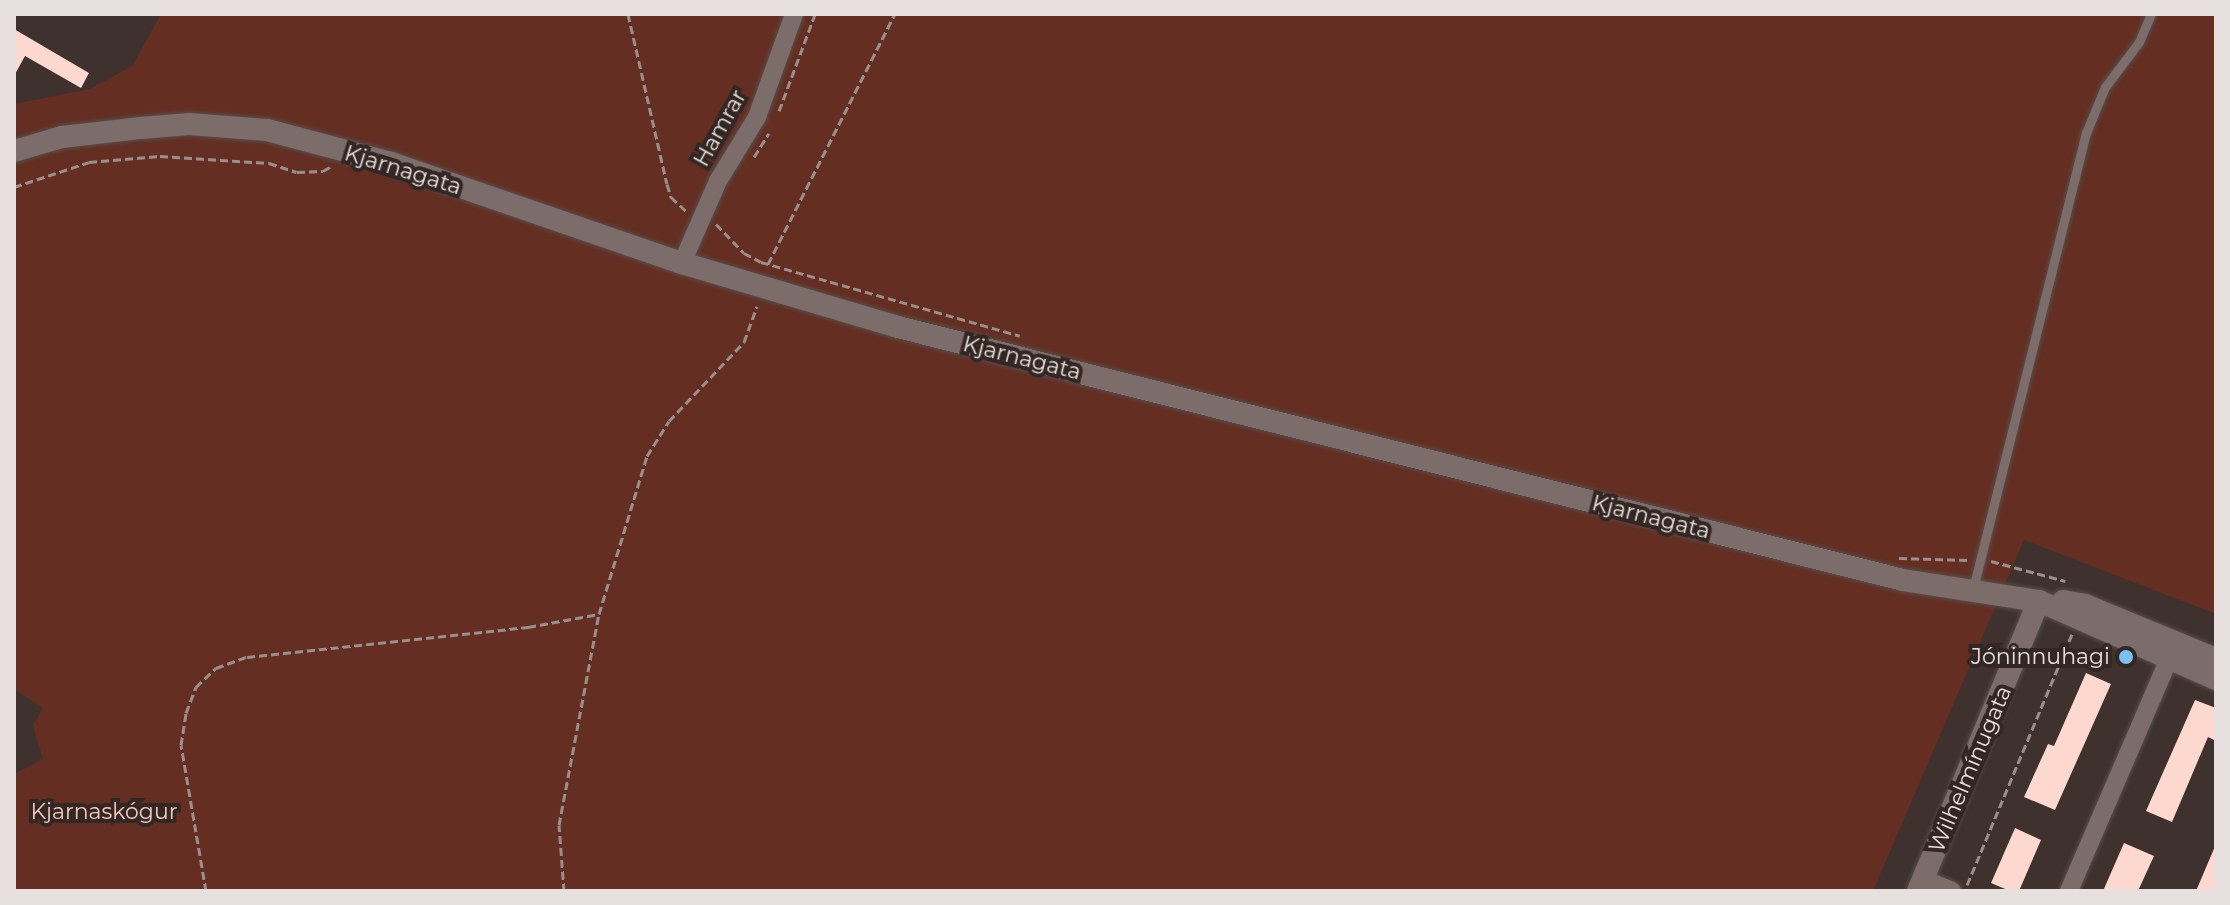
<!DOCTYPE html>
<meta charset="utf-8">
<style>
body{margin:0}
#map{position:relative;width:2230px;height:905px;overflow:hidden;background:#3e312e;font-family:Montserrat,sans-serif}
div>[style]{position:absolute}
.green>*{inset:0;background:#652e22}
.building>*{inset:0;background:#fdd8ce}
.path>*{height:3px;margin-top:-1.5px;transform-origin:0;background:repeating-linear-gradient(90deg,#998f8c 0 8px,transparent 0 12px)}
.roads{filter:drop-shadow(0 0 2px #574d4a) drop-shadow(0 0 2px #574d4a)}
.service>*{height:9px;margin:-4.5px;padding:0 4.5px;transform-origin:4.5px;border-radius:4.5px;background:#7c6d6a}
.minor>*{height:18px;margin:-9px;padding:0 9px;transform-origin:9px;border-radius:9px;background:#7c6d6a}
.tertiary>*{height:22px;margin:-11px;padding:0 11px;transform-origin:11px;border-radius:11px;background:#7c6d6a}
.dots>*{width:22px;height:22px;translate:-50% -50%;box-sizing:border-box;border:4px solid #332724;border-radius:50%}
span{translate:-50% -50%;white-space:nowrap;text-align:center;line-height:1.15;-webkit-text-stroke:8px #332724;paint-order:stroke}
.street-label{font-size:22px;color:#e8e0de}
.poi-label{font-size:22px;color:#e8e0de}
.right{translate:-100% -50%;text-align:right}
.park-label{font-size:22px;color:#f8c9bd}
.frame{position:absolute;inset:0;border:16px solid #e8e0de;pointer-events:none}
</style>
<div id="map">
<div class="green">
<div style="clip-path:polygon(161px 14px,2216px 14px,2216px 614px,2024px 540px,1873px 891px,14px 891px,14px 774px,43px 759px,33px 725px,43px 708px,14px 689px,14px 104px,90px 89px,132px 66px)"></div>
</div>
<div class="building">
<div style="clip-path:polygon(14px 29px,89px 73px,81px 88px,25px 56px,14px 76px)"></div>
<div style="clip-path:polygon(2086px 673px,2111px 684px,2055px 810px,2024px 797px,2048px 744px,2054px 746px)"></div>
<div style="clip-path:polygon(2195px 700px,2216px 708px,2216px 741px,2208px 737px,2172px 822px,2146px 811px)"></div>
<div style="clip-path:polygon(2015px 828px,2041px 840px,2019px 891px,2010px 891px,1991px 883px)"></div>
<div style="clip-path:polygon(2124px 843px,2154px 856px,2138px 891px,2103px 891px)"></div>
<div style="clip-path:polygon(2216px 844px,2216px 891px,2196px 891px)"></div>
</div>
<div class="path">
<div style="left:628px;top:14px;width:174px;rotate:77.1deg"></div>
<div style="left:667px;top:184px;width:14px;rotate:73deg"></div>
<div style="left:671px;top:197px;width:22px;rotate:43deg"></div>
<div style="left:779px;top:111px;width:103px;rotate:-69.6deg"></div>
<div style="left:754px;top:157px;width:28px;rotate:-58deg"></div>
<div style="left:14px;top:187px;width:79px;rotate:-18.4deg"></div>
<div style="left:89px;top:162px;width:71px;rotate:-4.8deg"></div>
<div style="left:160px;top:156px;width:109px;rotate:3.7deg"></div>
<div style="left:269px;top:163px;width:29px;rotate:18deg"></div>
<div style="left:297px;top:172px;width:26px;rotate:-2deg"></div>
<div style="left:323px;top:171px;width:8px;rotate:-30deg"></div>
<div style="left:716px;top:224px;width:40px;rotate:46deg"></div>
<div style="left:744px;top:253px;width:19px;rotate:28deg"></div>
<div style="left:761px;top:262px;width:269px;rotate:15.9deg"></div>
<div style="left:768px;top:264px;width:280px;rotate:-63.1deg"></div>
<div style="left:1899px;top:558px;width:69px;rotate:1.7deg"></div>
<div style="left:1991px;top:561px;width:77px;rotate:15.1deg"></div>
<div style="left:1967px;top:885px;width:272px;rotate:-67.3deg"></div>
<div style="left:206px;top:891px;width:148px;rotate:-99.7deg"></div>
<div style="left:181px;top:745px;width:32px;rotate:-81deg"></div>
<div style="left:186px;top:713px;width:28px;rotate:-69deg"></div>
<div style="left:196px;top:687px;width:28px;rotate:-44deg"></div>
<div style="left:216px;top:668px;width:33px;rotate:-20deg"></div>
<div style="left:247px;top:657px;width:283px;rotate:-6.1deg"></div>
<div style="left:528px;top:627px;width:72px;rotate:-10.4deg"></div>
<div style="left:599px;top:614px;width:165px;rotate:-73.1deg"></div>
<div style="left:647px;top:456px;width:41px;rotate:-57.8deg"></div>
<div style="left:669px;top:421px;width:109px;rotate:-46.5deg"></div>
<div style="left:744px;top:342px;width:38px;rotate:-70deg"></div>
<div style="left:564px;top:891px;width:66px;rotate:-94.3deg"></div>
<div style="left:559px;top:825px;width:215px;rotate:-79.3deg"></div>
</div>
<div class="roads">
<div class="service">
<div style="left:1973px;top:589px;width:470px;rotate:-76.1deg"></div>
<div style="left:2086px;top:133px;width:50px;rotate:-67.6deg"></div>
<div style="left:2105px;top:87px;width:56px;rotate:-52.9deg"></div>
<div style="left:2139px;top:42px;width:30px;rotate:-67deg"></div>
</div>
<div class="minor">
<div style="left:682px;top:263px;width:90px;rotate:-66.3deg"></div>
<div style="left:718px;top:181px;width:75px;rotate:-58.6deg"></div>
<div style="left:757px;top:117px;width:109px;rotate:-70.2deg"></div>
<div style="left:1923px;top:879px;width:31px;rotate:22deg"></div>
<div style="left:2069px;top:891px;width:266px;rotate:-66.7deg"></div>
</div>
<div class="tertiary">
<div style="left:14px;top:151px;width:50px;rotate:-16.3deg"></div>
<div style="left:62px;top:137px;width:80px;rotate:-6.5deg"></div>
<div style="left:141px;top:128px;width:48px;rotate:-4.8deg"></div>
<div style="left:189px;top:124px;width:78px;rotate:4.4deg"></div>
<div style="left:267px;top:130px;width:128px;rotate:14.9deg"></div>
<div style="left:391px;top:163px;width:308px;rotate:19deg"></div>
<div style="left:682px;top:263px;width:225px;rotate:16.5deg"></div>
<div style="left:898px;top:327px;width:1036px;rotate:14.13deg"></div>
<div style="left:1903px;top:580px;width:138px;rotate:8.8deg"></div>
<div style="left:2039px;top:601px;width:193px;rotate:23.8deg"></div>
<div style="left:2063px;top:601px;width:22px;rotate:10deg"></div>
<div style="left:2085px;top:605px;width:142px;rotate:22.4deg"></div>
<div style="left:1918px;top:891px;width:314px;rotate:-67.4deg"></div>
</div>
</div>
<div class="dots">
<div style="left:2126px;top:657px;background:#79bff8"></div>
</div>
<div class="street-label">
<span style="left:720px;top:128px;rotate:-61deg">Hamrar</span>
<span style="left:403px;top:170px;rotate:17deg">Kjarnagata</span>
<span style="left:1022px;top:358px;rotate:14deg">Kjarnagata</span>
<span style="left:1651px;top:517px;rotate:14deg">Kjarnagata</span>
<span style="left:1970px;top:769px;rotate:-67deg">Wilhelmínugata</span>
</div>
<div class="poi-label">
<span class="right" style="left:2110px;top:657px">Jóninnuhagi</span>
</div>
<div class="park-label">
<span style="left:104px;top:812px">Kjarnaskógur</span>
</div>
<div class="frame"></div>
</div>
